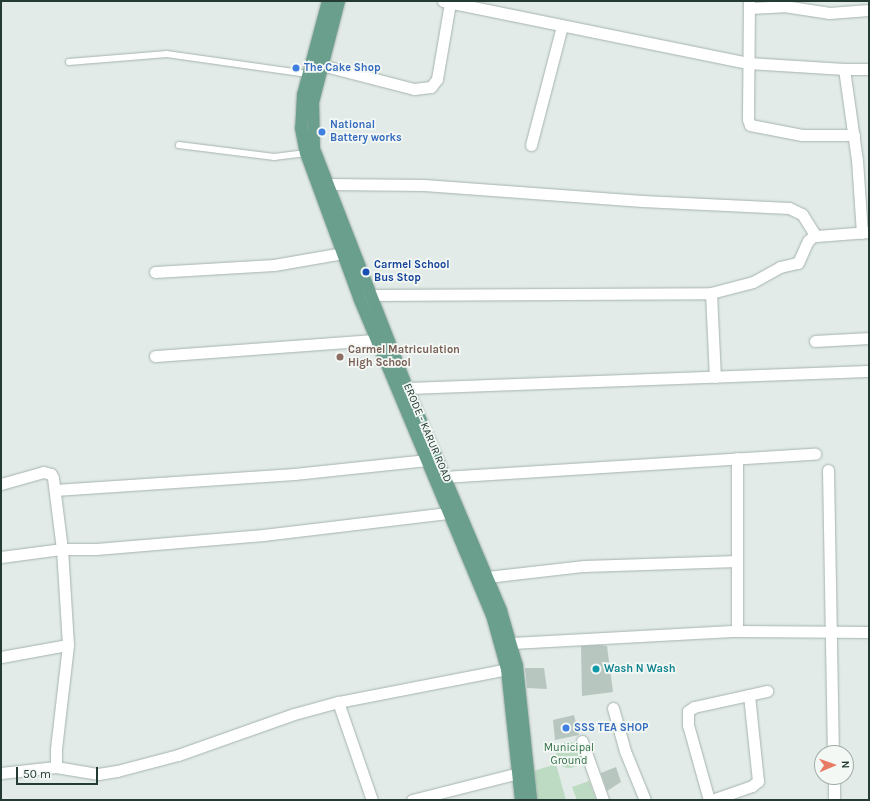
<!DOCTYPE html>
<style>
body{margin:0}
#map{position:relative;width:870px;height:801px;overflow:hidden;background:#e2ebe7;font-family:Karla,sans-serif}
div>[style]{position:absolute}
.green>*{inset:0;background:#bddbc3}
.round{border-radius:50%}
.building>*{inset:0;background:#b8c6c0}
.roads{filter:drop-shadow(0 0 1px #a5b3ad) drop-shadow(0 0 1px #a5b3ad)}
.lane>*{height:5.5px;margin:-2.75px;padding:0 2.75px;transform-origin:2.75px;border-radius:2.75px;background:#fff}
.street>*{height:11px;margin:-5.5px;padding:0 5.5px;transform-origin:5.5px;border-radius:5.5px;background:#fff}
.primary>*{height:12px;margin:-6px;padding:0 6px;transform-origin:6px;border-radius:6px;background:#6a9e8d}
.dots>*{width:11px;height:11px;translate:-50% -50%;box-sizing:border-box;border:2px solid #f3f8f5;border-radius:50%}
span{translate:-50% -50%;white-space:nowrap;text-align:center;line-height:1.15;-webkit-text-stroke:3.5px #f3f8f5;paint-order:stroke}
.shop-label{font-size:11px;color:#366cbe;font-weight:700}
.left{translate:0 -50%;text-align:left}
.transit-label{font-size:11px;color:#164399;font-weight:700}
.education-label{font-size:11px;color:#785e54;font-weight:700}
.street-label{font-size:11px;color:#233b33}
.culture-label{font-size:11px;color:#0d838f;font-weight:700}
.park-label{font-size:11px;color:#306f45}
.frame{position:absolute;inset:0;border:2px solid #233b33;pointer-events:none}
.north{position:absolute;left:814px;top:745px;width:40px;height:40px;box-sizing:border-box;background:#f3f8f5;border:1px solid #a0aca7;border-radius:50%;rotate:88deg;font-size:11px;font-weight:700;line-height:16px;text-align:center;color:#233b33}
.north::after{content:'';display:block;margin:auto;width:14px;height:18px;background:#e87b63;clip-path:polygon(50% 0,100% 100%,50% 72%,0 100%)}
.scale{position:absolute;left:16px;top:767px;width:82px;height:18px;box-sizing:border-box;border:2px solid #233b33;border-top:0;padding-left:5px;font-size:12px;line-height:14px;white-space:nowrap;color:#233b33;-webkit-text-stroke:3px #f3f8f5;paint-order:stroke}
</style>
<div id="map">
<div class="green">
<div class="round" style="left:556px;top:742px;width:26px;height:26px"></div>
<div style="clip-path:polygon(556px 764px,566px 800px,527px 800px,524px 774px)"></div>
<div style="clip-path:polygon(589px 781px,596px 800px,577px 800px,572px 787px)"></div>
</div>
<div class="building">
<div style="clip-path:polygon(599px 645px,607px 646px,613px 692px,582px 696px,581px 646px)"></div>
<div style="clip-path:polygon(525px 668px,544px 668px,547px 689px,527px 688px)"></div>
<div style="clip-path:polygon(574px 715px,579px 735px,555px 740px,553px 720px)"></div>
<div style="clip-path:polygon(616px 767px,621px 782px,607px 791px,601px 773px)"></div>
</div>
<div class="roads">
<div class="lane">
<div style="left:69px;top:62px;width:98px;rotate:-4.7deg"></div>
<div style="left:167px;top:54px;width:142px;rotate:8.1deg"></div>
<div style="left:179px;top:145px;width:96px;rotate:7.2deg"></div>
<div style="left:274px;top:157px;width:32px;rotate:-7deg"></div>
</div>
<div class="street">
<div style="left:443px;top:1px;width:311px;rotate:11.5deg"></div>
<div style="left:748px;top:63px;width:96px;rotate:3.6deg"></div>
<div style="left:844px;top:69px;width:25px"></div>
<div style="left:749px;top:1px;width:118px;rotate:90.5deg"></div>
<div style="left:748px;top:119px;width:6px;rotate:72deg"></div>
<div style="left:750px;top:125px;width:53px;rotate:10.9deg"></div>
<div style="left:802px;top:135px;width:52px"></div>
<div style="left:750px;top:8px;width:34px;rotate:-3deg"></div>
<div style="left:784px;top:6px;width:46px;rotate:8.8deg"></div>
<div style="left:829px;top:13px;width:40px;rotate:-4.3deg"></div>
<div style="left:321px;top:65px;width:96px;rotate:14.5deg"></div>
<div style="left:414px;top:89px;width:17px;rotate:-7deg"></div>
<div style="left:431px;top:87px;width:10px;rotate:-53deg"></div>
<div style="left:437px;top:79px;width:77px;rotate:-80.3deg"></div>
<div style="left:844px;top:69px;width:92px;rotate:81.9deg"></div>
<div style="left:857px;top:160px;width:73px;rotate:86.1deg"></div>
<div style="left:531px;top:145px;width:123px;rotate:-75.4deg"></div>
<div style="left:327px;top:184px;width:97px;rotate:0.6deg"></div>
<div style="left:424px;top:185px;width:219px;rotate:4.2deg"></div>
<div style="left:642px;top:201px;width:147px;rotate:2.7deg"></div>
<div style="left:789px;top:208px;width:14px;rotate:25deg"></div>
<div style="left:802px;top:214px;width:26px;rotate:58deg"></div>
<div style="left:816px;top:236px;width:53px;rotate:-4.3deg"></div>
<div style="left:155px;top:272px;width:119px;rotate:-3.4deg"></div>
<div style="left:274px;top:265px;width:70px;rotate:-9.9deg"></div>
<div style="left:711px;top:293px;width:43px;rotate:-14.7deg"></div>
<div style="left:753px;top:282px;width:31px;rotate:-29deg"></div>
<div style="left:780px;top:267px;width:18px;rotate:-13deg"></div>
<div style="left:798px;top:263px;width:24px;rotate:-66deg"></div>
<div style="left:808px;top:241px;width:8px;rotate:-45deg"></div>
<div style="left:370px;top:295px;width:341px;rotate:-0.3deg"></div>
<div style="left:711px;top:293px;width:84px;rotate:87.3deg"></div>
<div style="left:815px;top:341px;width:54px;rotate:-3.2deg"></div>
<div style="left:155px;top:356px;width:231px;rotate:-4.2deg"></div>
<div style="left:407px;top:388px;width:462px;rotate:-2.1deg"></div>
<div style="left:737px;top:458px;width:173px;rotate:90deg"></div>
<div style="left:828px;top:470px;width:283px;rotate:89deg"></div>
<div style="left:445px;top:477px;width:371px;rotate:-3.6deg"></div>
<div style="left:1px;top:484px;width:44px;rotate:-15.9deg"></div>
<div style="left:43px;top:472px;width:8px;rotate:14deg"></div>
<div style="left:51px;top:474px;width:4px;rotate:63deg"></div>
<div style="left:53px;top:478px;width:72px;rotate:82.8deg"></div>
<div style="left:62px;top:549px;width:96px;rotate:86.4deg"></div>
<div style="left:68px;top:645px;width:105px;rotate:96.6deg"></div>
<div style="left:56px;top:749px;width:18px;rotate:90deg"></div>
<div style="left:55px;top:490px;width:240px;rotate:-3.8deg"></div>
<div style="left:294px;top:474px;width:134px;rotate:-6deg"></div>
<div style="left:1px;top:557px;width:62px;rotate:-7.5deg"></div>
<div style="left:62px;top:549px;width:34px"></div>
<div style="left:96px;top:549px;width:168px;rotate:-4.8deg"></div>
<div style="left:263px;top:535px;width:186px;rotate:-6.8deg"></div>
<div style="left:487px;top:577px;width:98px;rotate:-6.5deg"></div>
<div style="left:584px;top:566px;width:153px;rotate:-1.9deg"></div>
<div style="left:512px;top:643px;width:225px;rotate:-3.1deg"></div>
<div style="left:737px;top:631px;width:132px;rotate:0.4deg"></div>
<div style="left:1px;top:657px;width:68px;rotate:-10.2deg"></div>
<div style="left:338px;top:702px;width:104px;rotate:70.9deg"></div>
<div style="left:613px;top:708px;width:45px;rotate:74.4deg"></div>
<div style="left:625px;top:751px;width:53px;rotate:67.8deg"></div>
<div style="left:582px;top:741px;width:63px;rotate:70.4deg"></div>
<div style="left:1px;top:773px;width:55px;rotate:-6.2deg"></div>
<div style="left:56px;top:767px;width:43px;rotate:9.5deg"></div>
<div style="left:98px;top:774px;width:19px;rotate:-9deg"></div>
<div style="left:117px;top:771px;width:63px;rotate:-14.7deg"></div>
<div style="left:178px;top:755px;width:123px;rotate:-19.5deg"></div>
<div style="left:294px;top:714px;width:46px;rotate:-15.3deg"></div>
<div style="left:338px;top:702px;width:172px;rotate:-11deg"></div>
<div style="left:834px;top:777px;width:23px;rotate:90deg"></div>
<div style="left:412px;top:800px;width:110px;rotate:-14.2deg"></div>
<div style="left:709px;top:800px;width:78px;rotate:-105.6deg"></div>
<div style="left:688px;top:725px;width:14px;rotate:-90deg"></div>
<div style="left:688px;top:711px;width:7px;rotate:-34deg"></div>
<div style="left:694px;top:707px;width:75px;rotate:-12.4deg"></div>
<div style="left:712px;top:800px;width:42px;rotate:-19.3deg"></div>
<div style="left:752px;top:786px;width:8px;rotate:-40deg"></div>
<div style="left:758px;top:781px;width:86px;rotate:-96deg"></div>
</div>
<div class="primary">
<div style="left:328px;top:1px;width:97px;rotate:104.9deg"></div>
<div style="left:303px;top:95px;width:33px;rotate:93deg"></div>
<div style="left:301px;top:128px;width:25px;rotate:79deg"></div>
<div style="left:306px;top:153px;width:157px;rotate:69.8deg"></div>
<div style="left:360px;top:300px;width:342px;rotate:67.3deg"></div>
<div style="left:492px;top:615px;width:56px;rotate:74.5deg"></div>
<div style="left:507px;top:669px;width:132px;rotate:83.9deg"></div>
<div style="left:339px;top:1px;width:104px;rotate:104.4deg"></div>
<div style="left:313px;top:102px;width:47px;rotate:88.8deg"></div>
<div style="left:314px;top:149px;width:256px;rotate:68.7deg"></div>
<div style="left:407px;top:388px;width:242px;rotate:67.1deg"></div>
<div style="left:501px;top:611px;width:57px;rotate:73.8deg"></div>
<div style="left:517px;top:666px;width:135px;rotate:84deg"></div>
</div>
</div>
<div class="dots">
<div style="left:296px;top:68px;background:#3f7fe0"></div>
<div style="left:322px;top:132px;background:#3f7fe0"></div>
<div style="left:366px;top:272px;background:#1a4fb4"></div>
<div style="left:340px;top:357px;background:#8d6e63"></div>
<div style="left:596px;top:669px;background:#0f9aa8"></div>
<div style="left:566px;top:728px;background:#3f7fe0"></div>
</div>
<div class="shop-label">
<span class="left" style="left:304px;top:68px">The Cake Shop</span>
<span class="left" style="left:330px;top:132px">National<br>Battery works</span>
<span class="left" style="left:574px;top:728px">SSS TEA SHOP</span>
</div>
<div class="transit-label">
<span class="left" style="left:374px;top:272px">Carmel School<br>Bus Stop</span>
</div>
<div class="education-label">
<span class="left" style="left:348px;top:357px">Carmel Matriculation<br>High School</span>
</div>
<div class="street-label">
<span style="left:427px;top:433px;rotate:67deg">ERODE - KARUR ROAD</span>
</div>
<div class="culture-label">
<span class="left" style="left:604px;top:669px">Wash N Wash</span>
</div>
<div class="park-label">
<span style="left:569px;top:755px">Municipal<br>Ground</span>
</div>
<div class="frame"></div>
<div class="north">N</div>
<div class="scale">50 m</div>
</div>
